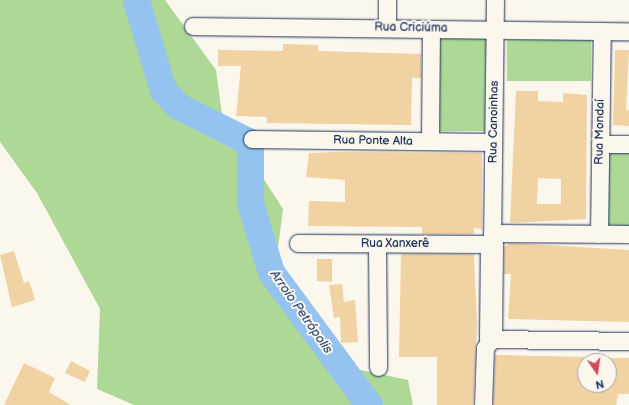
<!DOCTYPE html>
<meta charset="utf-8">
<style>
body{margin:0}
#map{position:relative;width:629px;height:405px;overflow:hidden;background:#fbf7ec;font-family:"Balsamiq Sans",sans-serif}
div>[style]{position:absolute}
.green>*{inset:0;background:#aed895}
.river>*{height:27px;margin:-13.5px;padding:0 13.5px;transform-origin:13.5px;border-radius:13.5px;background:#93c3ee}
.building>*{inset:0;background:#f0d2a3}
.roads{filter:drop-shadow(0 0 1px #1b2f5e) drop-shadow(0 0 1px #1b2f5e)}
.street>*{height:17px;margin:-8.5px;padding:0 8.5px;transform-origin:8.5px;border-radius:8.5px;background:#fbf7ec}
.secondary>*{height:22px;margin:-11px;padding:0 11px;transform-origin:11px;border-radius:11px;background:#fbf7ec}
span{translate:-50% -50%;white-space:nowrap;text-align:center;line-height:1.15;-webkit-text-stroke:4px #fbf7ec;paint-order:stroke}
.street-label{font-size:12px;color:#1b2f5e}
.water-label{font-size:13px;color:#395482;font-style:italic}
.north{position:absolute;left:577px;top:353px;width:40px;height:40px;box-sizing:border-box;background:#fbf7ec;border:1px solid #a1a7b3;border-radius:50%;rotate:167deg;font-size:11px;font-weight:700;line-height:16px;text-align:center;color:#1b2f5e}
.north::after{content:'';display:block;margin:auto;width:14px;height:18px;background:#d1495b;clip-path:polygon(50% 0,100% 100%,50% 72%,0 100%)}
</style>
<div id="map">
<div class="green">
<div style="clip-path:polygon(0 0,165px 0,216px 70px,222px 114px,283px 209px,276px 264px,352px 368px,408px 380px,413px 405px,134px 405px,97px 389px,100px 309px,37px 193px,0 142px)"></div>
<div style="clip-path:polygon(436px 38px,486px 39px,485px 131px,435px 131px)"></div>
<div style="clip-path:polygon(507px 40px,591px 40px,591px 81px,507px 81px)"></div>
<div style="clip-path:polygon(608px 150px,629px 150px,629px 226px,607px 225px)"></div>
</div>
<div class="river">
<div style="left:136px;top:0;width:94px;rotate:73.3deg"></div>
<div style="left:163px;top:90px;width:22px;rotate:47deg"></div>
<div style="left:178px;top:106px;width:80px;rotate:26.6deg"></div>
<div style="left:250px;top:142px;width:61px;rotate:90deg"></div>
<div style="left:250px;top:203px;width:72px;rotate:73.1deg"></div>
<div style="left:271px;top:272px;width:165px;rotate:53.6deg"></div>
</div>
<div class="building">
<div style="clip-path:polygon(283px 44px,318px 45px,318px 51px,421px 54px,421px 78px,412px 78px,411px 125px,267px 123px,267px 117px,236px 116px,241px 66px,218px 66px,218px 50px,283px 51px)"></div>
<div style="clip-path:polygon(615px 50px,629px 50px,626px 110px,629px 110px,629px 126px,613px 125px)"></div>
<div style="clip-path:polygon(evenodd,516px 91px,538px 91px,538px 101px,563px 102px,563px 93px,587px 95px,586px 219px,510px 223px,516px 91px,538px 178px,561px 179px,561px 204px,537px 204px,538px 178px)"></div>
<div style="clip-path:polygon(338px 152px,482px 153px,482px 229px,474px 228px,474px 234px,422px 234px,422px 227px,308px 226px,309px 201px,345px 202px,345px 180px,306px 177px,309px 153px)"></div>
<div style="clip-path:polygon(510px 243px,629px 250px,629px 322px,508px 319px,511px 274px,504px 274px,504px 247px)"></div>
<div style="clip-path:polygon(14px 251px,24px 283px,29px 281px,35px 300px,12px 307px,0 255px)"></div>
<div style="clip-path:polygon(401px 254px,474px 254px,477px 323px,473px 405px,437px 405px,437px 357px,399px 357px)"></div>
<div style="clip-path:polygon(317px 259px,332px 259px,332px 282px,317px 281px)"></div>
<div style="clip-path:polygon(342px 284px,344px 302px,355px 300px,358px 342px,341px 343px,340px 317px,334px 318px,329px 285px)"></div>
<div style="clip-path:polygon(495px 355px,585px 357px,585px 385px,609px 385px,609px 358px,629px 358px,629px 394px,618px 394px,616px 405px,493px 405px)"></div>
<div style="clip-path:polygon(71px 361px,90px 371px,85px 382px,65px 373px)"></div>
<div style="clip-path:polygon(24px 363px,55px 378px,49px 392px,71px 405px,4px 405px)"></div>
</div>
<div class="roads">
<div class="street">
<div style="left:193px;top:26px;width:436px;rotate:0.7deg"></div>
<div style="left:387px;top:28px;width:28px;rotate:-90deg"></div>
<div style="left:252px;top:139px;width:241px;rotate:0.7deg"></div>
<div style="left:430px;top:141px;width:112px;rotate:-89.5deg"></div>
<div style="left:600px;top:144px;width:29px"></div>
<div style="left:492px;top:233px;width:137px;rotate:0.4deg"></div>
<div style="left:599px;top:234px;width:203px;rotate:-89.2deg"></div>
<div style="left:298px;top:243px;width:194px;rotate:0.3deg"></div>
<div style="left:492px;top:244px;width:244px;rotate:-89.3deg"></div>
<div style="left:377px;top:244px;width:123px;rotate:89.5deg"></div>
<div style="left:483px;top:405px;width:57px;rotate:-88deg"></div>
<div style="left:485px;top:348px;width:11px;rotate:-56deg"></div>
<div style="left:491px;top:339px;width:138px;rotate:0.8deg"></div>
</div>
<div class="secondary">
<div style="left:491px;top:339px;width:95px;rotate:-89.4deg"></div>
</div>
</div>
<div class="street-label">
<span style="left:411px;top:28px;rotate:1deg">Rua Criciúma</span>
<span style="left:494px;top:122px;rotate:-89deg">Rua Canoinhas</span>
<span style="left:600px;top:132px;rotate:-89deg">Rua Mondaí</span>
<span style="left:373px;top:141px;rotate:1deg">Rua Ponte Alta</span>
<span style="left:395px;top:244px">Rua Xanxerê</span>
</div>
<div class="water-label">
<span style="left:301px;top:312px;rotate:55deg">Arroio Petrópolis</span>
</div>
<div class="north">N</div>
</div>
